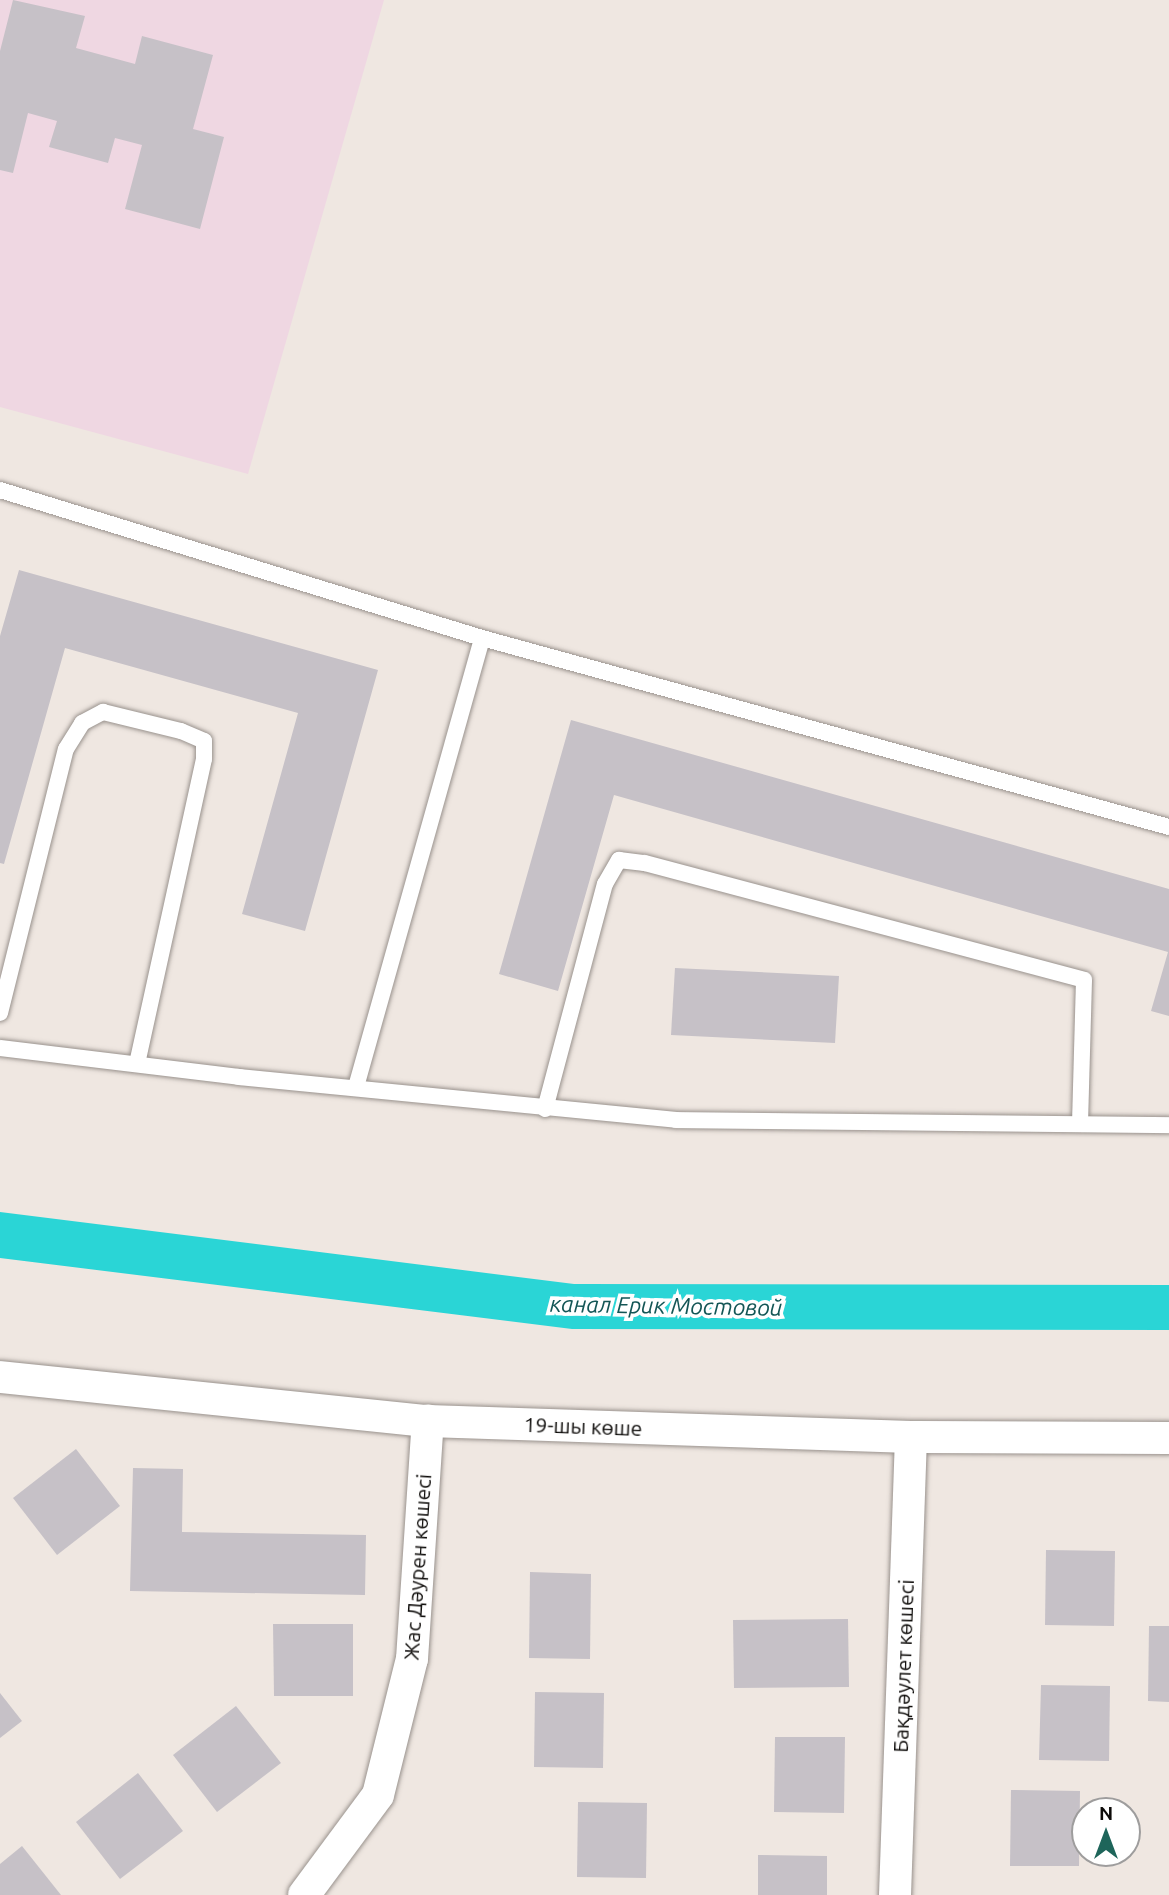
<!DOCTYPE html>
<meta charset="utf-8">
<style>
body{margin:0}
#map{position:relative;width:1169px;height:1895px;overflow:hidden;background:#efe7e1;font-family:Ubuntu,sans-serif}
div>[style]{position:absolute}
.education>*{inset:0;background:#efd7e2}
.water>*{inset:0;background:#2ad5d6}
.building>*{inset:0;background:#c6c1c7}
.roads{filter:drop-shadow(0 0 2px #99928d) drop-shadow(0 0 2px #99928d)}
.service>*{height:16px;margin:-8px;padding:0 8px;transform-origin:8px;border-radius:8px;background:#fff}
.minor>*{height:32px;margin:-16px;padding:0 16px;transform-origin:16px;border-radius:16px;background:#fff}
span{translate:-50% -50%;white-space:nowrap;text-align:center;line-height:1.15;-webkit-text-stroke:7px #fff;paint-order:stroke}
.street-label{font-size:21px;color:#0d0b09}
.water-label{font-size:23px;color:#145656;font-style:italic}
.north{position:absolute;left:1071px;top:1797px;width:70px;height:70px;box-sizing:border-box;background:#fff;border:2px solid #9e9d9d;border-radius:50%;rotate:0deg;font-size:19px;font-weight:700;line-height:28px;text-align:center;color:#0d0b09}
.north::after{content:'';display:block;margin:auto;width:24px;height:32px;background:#1e655a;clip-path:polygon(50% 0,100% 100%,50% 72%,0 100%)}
</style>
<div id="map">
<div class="education">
<div style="clip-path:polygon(0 0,384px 0,248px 474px,0 407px)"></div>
</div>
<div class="water">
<div style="clip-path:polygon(0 1212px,574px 1284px,1169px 1285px,1169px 1330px,572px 1329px,0 1258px)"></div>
</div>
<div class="building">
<div style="clip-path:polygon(13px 0,85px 16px,76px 48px,135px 64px,142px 36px,213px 55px,193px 129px,224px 137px,200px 229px,125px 209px,142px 145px,115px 138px,108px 163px,49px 147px,57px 121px,28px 113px,13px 173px,0 170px,0 51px)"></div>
<div style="clip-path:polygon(19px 570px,378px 670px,305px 931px,242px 914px,298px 713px,65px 648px,4px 864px,0 863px,0 636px)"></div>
<div style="clip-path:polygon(571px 720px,1169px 889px,1169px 1016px,1151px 1011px,1168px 952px,614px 795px,558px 991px,499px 974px)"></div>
<div style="clip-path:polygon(675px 968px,839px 976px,835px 1043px,671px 1035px)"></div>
<div style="clip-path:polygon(76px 1449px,120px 1506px,57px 1555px,13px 1498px)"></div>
<div style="clip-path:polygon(133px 1468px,183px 1469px,182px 1532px,366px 1535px,365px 1595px,130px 1591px)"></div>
<div style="clip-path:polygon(1046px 1550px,1115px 1551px,1114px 1626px,1045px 1625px)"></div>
<div style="clip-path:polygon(530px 1572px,591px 1574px,590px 1659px,529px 1658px)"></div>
<div style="clip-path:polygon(848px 1619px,849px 1687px,734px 1688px,733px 1620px)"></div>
<div style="clip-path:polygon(273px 1624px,353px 1624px,353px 1696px,274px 1696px)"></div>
<div style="clip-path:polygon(1149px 1626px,1169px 1626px,1169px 1702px,1148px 1701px)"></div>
<div style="clip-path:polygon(1041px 1685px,1110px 1686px,1109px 1761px,1039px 1760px)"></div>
<div style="clip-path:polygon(535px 1692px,604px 1693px,603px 1768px,534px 1767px)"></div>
<div style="clip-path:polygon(0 1693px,22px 1721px,0 1738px)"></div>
<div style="clip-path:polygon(236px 1706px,281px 1763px,217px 1812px,173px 1755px)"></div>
<div style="clip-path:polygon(775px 1737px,845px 1737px,844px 1813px,774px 1812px)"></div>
<div style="clip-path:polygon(138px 1773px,183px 1831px,120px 1879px,76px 1822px)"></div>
<div style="clip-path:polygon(1011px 1790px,1080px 1791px,1079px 1866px,1010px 1866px)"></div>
<div style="clip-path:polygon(578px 1802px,647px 1803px,646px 1878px,577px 1877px)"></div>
<div style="clip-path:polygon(22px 1846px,61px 1895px,0 1895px,0 1864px)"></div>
<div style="clip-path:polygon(758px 1855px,827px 1856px,827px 1895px,758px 1895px)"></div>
</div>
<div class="roads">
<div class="service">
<div style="left:0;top:490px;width:504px;rotate:17.07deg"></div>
<div style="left:482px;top:638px;width:713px;rotate:15.38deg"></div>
<div style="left:0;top:1013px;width:272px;rotate:-76deg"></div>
<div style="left:66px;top:749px;width:31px;rotate:-58deg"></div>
<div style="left:82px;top:723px;width:24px;rotate:-28deg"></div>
<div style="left:103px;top:712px;width:80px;rotate:13.7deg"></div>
<div style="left:181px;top:731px;width:25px;rotate:23deg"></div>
<div style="left:204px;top:741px;width:18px;rotate:90deg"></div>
<div style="left:204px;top:759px;width:312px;rotate:102.4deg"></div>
<div style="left:0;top:1048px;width:241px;rotate:6.9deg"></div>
<div style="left:239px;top:1077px;width:439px;rotate:5.6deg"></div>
<div style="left:676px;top:1120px;width:493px;rotate:0.6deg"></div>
<div style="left:356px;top:1087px;width:466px;rotate:-74.3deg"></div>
<div style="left:545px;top:1109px;width:233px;rotate:-75.1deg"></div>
<div style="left:605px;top:884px;width:28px;rotate:-60deg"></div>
<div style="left:619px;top:860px;width:26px;rotate:7deg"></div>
<div style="left:645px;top:863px;width:454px;rotate:14.9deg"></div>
<div style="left:1084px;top:980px;width:144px;rotate:91.6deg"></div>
</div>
<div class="minor">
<div style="left:0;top:1377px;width:430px;rotate:5.9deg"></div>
<div style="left:428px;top:1421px;width:483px;rotate:1.9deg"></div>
<div style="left:911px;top:1437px;width:258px;rotate:0.2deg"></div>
<div style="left:304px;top:1895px;width:124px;rotate:-53.5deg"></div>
<div style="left:378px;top:1795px;width:140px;rotate:-76deg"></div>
<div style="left:412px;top:1659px;width:239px;rotate:-86.2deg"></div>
<div style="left:895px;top:1895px;width:458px;rotate:-88deg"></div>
</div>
</div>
<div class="street-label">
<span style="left:583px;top:1426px;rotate:2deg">19-шы көше</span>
<span style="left:417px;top:1567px;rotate:-86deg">Жас Дәурен көшесі</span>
<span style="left:903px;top:1666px;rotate:-88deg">Бақдәулет көшесi</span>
</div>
<div class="water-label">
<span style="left:666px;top:1306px;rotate:1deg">канал Ерик Мостовой</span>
</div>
<div class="north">N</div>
</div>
